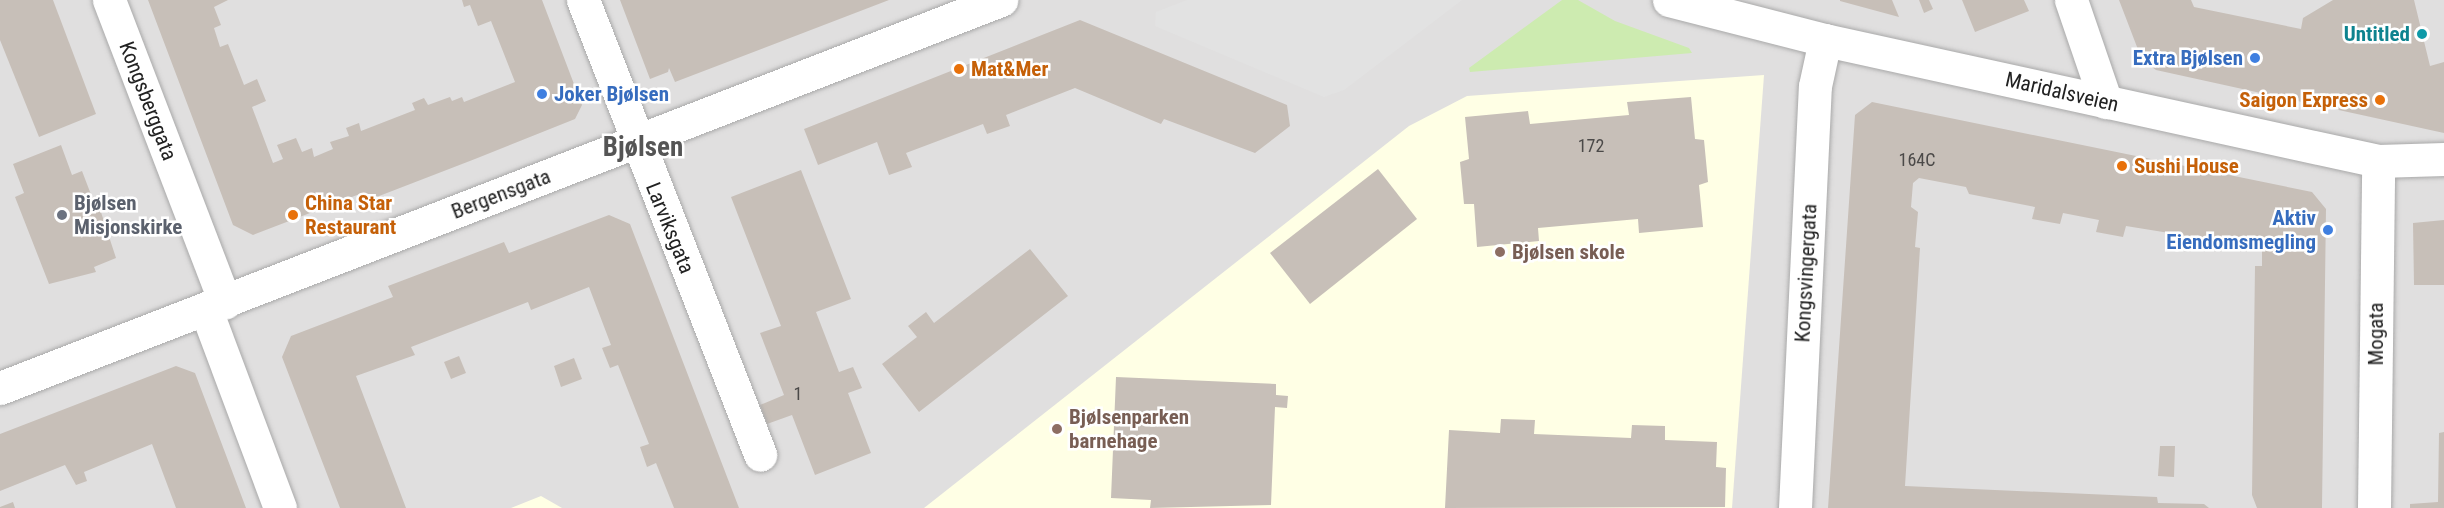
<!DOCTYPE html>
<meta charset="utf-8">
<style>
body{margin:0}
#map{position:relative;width:2444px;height:508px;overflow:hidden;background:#f2efe9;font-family:"Roboto Condensed",sans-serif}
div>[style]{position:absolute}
.residential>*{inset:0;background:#e0dfdf}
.education>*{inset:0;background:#ffffe5}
.grass>*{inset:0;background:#cdebb0}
.parking>*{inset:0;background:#e2e2e2}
.building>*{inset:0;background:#c7bfb8}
.roads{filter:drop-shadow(0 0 2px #a9a9a9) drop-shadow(0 0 2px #a9a9a9)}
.minor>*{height:33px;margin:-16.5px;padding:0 16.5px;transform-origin:16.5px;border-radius:16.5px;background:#fff}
.tertiary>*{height:33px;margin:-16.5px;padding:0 16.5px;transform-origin:16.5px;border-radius:16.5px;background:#fff}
.dots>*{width:16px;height:16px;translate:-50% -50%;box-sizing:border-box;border:3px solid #fff;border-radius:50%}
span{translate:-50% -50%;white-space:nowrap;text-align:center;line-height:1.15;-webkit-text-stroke:5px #fff;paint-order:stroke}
.number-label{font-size:18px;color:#4b4948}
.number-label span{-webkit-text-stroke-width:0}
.culture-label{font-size:21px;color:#0d838f;font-weight:700}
.right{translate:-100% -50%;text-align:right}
.shop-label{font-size:21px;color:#366cbe;font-weight:700}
.left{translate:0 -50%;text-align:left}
.food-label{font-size:21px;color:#c56008;font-weight:700}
.street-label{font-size:21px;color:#222}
.worship-label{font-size:21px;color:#5b616d;font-weight:700}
.education-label{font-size:21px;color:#785e54;font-weight:700}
.district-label{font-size:27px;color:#555;font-weight:700}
</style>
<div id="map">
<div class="residential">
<div style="clip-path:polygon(0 0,2444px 0,2444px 508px,0 508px)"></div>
</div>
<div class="education">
<div style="clip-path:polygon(1764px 75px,1732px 508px,924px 508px,1409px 126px,1467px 96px)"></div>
<div style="clip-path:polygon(541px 496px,562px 508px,511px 508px)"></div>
</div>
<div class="grass">
<div style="clip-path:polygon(1562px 0,1578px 0,1615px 21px,1689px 48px,1692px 53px,1470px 72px,1469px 68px)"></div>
</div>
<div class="parking">
<div style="clip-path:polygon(1187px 0,1462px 0,1344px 90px,1324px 97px,1155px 26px,1156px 12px)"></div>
</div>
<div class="building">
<div style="clip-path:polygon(0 0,53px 0,96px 114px,39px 137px,0 40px)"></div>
<div style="clip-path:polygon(148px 0,228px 0,214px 7px,221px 25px,214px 28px,220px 47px,228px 44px,244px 85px,257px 79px,266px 101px,252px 107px,273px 163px,283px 159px,277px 145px,296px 138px,302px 152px,312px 148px,314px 157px,333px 149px,330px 142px,349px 136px,346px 128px,359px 123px,361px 131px,415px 110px,412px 103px,424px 98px,428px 105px,450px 97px,452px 101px,462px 97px,464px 102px,515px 82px,491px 21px,478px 26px,470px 5px,464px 7px,462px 0,542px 0,582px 105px,575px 119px,475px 159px,361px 203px,357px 195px,253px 235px,233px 225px)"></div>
<div style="clip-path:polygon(620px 0,889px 0,675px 82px,669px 68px,668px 72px,650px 79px)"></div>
<div style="clip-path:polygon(1840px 0,1892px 0,1899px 17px,1840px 1px)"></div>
<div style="clip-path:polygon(1919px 0,1929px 0,1933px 9px,1924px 13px)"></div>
<div style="clip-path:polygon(1962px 0,2024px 0,2029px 11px,1975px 32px)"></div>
<div style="clip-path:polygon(2119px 0,2191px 0,2194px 7px,2301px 29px,2303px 18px,2333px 0,2414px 0,2430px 66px,2444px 62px,2444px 133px,2156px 70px,2142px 60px)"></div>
<div style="clip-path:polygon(1080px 20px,1287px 105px,1290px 126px,1255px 153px,1164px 119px,1161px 124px,1075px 88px,1006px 115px,1010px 126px,987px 134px,983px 124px,906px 153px,912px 167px,889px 175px,877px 142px,818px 165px,804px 129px)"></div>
<div style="clip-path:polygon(1691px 97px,1695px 139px,1704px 140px,1708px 182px,1699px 185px,1703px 227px,1639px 233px,1638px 219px,1538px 228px,1539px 241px,1477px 247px,1474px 204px,1464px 204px,1460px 162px,1469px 159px,1465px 117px,1528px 111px,1530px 124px,1629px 115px,1627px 102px)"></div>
<div style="clip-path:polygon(1872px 102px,2312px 192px,2326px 209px,2322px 508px,2257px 508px,2252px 495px,2255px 266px,2262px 266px,2262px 248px,2126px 226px,2123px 237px,2096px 232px,2099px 220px,2063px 213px,2060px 224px,2032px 219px,2035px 207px,1969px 194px,1966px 187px,1919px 178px,1913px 183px,1911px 207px,1918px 212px,1915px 247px,1920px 248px,1905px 486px,2157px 497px,2158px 503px,2204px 504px,2209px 508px,1828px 508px,1855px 115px)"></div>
<div style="clip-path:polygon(61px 145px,72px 175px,82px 171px,95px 205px,98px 203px,116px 258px,94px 267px,96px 272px,49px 284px,15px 197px,24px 193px,13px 164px)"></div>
<div style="clip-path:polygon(1378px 169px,1417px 219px,1310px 304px,1270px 253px)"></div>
<div style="clip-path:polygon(801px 170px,851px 299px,816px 312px,839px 372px,853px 367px,862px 388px,848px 393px,871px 453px,815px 475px,792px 415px,767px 424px,760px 405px,784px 395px,760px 333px,781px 326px,731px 197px)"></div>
<div style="clip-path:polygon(609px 215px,630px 224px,739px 508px,674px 508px,656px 463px,647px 467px,640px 447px,649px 444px,618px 365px,610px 368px,602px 348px,611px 345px,589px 287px,531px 310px,528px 302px,411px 347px,415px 355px,356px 376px,406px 508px,340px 508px,282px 357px,291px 336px,393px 297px,388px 286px,504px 242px,509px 253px)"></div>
<div style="clip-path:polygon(2444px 220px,2444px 285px,2414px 285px,2413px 223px)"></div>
<div style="clip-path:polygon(1030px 249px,1068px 296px,919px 412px,882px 364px,917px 337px,908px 326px,926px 312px,934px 323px)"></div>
<div style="clip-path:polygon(459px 356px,466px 373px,451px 379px,444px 362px)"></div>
<div style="clip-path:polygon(574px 358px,582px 379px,561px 387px,554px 366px)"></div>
<div style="clip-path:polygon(176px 366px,195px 373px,246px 508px,176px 508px,152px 444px,84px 472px,87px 481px,76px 485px,65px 465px,0 491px,0 434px)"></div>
<div style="clip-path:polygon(1116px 377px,1276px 384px,1276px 395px,1288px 396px,1287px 408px,1275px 407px,1271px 505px,1150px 508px,1151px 500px,1111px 498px)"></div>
<div style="clip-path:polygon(1501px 419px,1535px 420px,1534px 434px,1631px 438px,1632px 425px,1665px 426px,1665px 440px,1717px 442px,1716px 467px,1726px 468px,1725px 507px,1445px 508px,1449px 430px,1500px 433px)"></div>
<div style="clip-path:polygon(2444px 432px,2444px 508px,2410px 508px,2410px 504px,2438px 502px,2439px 433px)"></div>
<div style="clip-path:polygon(2160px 446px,2175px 446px,2174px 477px,2158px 476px)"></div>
<div style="clip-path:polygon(13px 502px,15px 508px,0 508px,0 507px)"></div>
</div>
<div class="roads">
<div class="minor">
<div style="left:109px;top:0;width:324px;rotate:69deg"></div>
<div style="left:583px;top:0;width:488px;rotate:68.7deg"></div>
<div style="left:1669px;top:0;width:161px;rotate:14.4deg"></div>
<div style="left:1825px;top:40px;width:566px;rotate:12.34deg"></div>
<div style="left:2378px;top:161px;width:66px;rotate:-1.7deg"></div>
<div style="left:2071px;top:0;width:108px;rotate:71.1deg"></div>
<div style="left:206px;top:310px;width:211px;rotate:69.5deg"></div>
<div style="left:1795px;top:508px;width:422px;rotate:-87.3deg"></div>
<div style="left:1815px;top:86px;width:47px;rotate:-77.7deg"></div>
<div style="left:2374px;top:508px;width:347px;rotate:-89.3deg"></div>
</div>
<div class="tertiary">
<div style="left:0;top:388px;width:1074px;rotate:-21.19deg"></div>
</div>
</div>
<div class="dots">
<div style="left:2422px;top:34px;background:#0f9aa8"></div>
<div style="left:2255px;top:58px;background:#3f7fe0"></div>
<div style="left:959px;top:69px;background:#e8710a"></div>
<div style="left:542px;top:94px;background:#3f7fe0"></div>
<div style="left:2380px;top:100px;background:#e8710a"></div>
<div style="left:2122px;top:166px;background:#e8710a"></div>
<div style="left:62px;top:215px;background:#6b7280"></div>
<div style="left:293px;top:215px;background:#e8710a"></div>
<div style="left:2328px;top:230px;background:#3f7fe0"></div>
<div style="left:1500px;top:252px;background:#8d6e63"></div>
<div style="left:1057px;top:429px;background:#8d6e63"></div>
</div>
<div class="number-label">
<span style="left:1591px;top:146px">172</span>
<span style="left:1917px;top:160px">164C</span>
<span style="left:798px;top:394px">1</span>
</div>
<div class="culture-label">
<span class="right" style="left:2410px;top:34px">Untitled</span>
</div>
<div class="shop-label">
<span class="right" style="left:2243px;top:58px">Extra Bjølsen</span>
<span class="left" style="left:554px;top:94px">Joker Bjølsen</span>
<span class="right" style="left:2316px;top:230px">Aktiv<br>Eiendomsmegling</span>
</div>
<div class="food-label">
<span class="left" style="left:971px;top:69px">Mat&amp;Mer</span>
<span class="right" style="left:2368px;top:100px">Saigon Express</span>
<span class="left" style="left:2134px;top:166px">Sushi House</span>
<span class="left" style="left:305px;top:215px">China Star<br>Restaurant</span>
</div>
<div class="street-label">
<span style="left:2062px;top:92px;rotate:13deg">Maridalsveien</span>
<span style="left:148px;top:101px;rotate:69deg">Kongsberggata</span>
<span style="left:501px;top:194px;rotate:-21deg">Bergensgata</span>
<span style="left:670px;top:228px;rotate:68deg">Larviksgata</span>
<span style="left:1806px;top:273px;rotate:-87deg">Kongsvingergata</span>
<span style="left:2376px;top:334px;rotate:-90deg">Mogata</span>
</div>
<div class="worship-label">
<span class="left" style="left:74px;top:215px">Bjølsen<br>Misjonskirke</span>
</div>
<div class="education-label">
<span class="left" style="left:1512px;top:252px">Bjølsen skole</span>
<span class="left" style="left:1069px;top:429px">Bjølsenparken<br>barnehage</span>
</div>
<div class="district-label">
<span style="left:643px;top:148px">Bjølsen</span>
</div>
</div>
